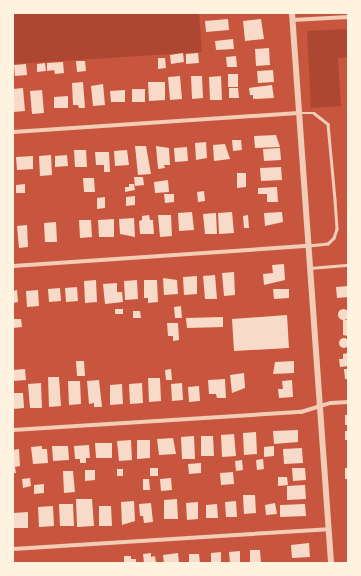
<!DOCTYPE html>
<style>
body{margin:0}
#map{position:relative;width:361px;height:576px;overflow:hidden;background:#c8553d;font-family:Arial,sans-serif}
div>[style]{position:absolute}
.green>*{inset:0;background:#ae4732}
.building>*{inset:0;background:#f7dbc8}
.round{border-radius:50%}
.service>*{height:2.5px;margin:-1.25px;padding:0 1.25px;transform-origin:1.25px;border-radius:1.25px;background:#f1ccb7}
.minor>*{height:4px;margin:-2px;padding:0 2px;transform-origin:2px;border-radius:2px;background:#f1ccb7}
.tertiary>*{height:6px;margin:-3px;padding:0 3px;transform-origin:3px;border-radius:3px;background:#f1ccb7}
span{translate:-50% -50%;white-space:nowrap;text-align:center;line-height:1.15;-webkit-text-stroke:4px #fff3e0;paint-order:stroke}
.frame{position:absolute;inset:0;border:14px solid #fff3e0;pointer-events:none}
</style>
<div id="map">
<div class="green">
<div style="clip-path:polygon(13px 13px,199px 13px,202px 52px,13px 64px)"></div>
<div style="clip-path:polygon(348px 29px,348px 57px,338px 58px,341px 106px,311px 108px,307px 31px)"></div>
</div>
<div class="building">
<div style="clip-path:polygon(228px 19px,229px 30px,206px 32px,205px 21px)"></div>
<div style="clip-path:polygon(261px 19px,264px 39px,245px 41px,243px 21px)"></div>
<div style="clip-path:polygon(233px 39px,234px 49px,216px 50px,215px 41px)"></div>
<div style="clip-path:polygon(269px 48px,270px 65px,256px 66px,255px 49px)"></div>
<div style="clip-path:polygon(183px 53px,184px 62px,171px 64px,170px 55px)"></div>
<div style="clip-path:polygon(198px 53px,199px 63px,186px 64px,186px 54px)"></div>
<div style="clip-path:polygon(236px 56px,237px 67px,227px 67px,226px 57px)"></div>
<div style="clip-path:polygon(158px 58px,165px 58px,166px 68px,158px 69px)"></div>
<div style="clip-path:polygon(76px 61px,85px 61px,86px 71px,77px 72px)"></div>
<div style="clip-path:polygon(63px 62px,64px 73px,55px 74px,54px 70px,47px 71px,47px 63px)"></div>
<div style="clip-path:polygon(45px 63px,46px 71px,37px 72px,37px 64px)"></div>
<div style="clip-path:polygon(26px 64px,27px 75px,15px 76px,14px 65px)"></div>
<div style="clip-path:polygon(273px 70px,274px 82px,258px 83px,257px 71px)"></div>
<div style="clip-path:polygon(228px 74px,238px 74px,238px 87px,228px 87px)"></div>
<div style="clip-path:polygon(180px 76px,182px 99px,170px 100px,168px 77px)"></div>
<div style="clip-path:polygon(191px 76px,202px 76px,203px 98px,192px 99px)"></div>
<div style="clip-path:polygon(221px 76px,222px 100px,210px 100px,209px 77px)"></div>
<div style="clip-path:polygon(83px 82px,85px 108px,79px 108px,78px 105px,73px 105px,72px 83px)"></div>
<div style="clip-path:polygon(148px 82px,165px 82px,165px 100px,149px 101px)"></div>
<div style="clip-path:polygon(103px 84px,105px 105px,93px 106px,91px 86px)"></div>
<div style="clip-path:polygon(272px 85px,274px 98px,253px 99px,253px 95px,250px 95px,249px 88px)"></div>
<div style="clip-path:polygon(23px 88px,25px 111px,13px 112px,13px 89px)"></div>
<div style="clip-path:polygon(229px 88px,238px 88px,239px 98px,229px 98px)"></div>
<div style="clip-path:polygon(132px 89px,145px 89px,145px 102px,132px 102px)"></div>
<div style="clip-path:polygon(42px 90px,44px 113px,32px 114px,30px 91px)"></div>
<div style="clip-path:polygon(125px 90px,125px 102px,111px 102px,110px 91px)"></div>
<div style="clip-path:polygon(68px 96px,68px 108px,54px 108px,54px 97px)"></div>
<div style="clip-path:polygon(276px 135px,280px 147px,255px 148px,254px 136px)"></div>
<div style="clip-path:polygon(232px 140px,241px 140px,242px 150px,233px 151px)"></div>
<div style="clip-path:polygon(206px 142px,207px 158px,196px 160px,195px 143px)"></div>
<div style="clip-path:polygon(225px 144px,230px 159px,214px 161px,213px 145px)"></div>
<div style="clip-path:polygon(135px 146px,146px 146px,151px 174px,138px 175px)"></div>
<div style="clip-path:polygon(156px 146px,169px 148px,170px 165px,164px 165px,165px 168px,158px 169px)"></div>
<div style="clip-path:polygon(187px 147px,188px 161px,175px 162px,174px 148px)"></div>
<div style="clip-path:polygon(280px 148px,281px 160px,264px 161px,263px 149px)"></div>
<div style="clip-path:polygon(74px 150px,86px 150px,87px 167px,75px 167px)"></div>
<div style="clip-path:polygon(127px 150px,129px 165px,115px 166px,114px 151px)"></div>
<div style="clip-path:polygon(95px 152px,109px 152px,110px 172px,104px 172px,104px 165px,96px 165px)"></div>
<div style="clip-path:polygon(51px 155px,52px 175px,40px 176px,39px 156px)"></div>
<div style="clip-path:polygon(67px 155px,68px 166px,55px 167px,55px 156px)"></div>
<div style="clip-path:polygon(33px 156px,33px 169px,17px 170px,16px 157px)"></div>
<div style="clip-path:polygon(281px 167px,282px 180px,261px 181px,260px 168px)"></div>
<div style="clip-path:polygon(237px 173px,246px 173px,246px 187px,237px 188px)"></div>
<div style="clip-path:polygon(134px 177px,143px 177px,144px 185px,135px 186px)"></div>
<div style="clip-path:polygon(83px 178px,94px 178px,95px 192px,84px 192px)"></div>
<div style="clip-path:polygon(168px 180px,169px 192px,155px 193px,154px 182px)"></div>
<div style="clip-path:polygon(25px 184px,25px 193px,16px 193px,16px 185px)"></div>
<div style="clip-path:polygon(129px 184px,134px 184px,135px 190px,125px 192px,125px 187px,129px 187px)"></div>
<div style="clip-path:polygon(277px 187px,278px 202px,267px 202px,267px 194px,258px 194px,258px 188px)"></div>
<div style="clip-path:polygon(204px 191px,205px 201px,198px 202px,197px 192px)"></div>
<div style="clip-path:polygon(164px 194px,174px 194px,174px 202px,165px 203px)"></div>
<div style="clip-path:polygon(135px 196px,135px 205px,126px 206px,126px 197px)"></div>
<div style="clip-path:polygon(105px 197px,105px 208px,97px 209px,97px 198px)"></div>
<div style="clip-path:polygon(192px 212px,194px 230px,179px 231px,178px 213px)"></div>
<div style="clip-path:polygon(232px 212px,234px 233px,219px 234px,218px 213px)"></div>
<div style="clip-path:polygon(282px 212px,283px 222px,265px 226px,264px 213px)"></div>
<div style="clip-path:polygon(216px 213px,217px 234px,205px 234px,203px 214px)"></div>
<div style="clip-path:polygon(149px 215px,150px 220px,153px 220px,154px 234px,140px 234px,139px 221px,142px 220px,142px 216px)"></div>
<div style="clip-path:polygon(158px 215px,171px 215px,172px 236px,160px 237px)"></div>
<div style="clip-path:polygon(248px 215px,249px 228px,244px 228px,243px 216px)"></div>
<div style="clip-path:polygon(134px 218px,135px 237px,120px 234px,119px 219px)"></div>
<div style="clip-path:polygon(114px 219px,114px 237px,99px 237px,98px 220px)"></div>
<div style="clip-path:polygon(79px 220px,91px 220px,92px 237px,80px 238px)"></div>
<div style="clip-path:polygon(56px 222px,57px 242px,45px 242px,44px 223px)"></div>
<div style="clip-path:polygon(27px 225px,28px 247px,19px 248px,17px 226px)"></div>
<div style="clip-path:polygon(284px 264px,285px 280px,264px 285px,263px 274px,273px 273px,272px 265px)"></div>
<div style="clip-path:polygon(234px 272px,235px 295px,224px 296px,222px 273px)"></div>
<div style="clip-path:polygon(215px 275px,217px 299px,205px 299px,203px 276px)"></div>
<div style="clip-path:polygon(197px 276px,197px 294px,184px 295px,183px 277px)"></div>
<div style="clip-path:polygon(163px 278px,177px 280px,178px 294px,164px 295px)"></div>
<div style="clip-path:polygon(96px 280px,97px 302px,85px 303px,84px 281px)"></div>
<div style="clip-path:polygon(137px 280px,138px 299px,125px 300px,124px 281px)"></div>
<div style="clip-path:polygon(144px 280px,157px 280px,158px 302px,148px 303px,148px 298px,144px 298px)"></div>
<div style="clip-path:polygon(117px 283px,117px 292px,122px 292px,123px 302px,105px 304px,103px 284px)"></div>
<div style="clip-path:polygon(348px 286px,348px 297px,337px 298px,336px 287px)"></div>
<div style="clip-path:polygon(77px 287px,78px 301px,66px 302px,65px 288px)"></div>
<div style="clip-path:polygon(60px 288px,61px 301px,49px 302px,48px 289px)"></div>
<div style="clip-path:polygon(273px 289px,289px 289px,289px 298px,274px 299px)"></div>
<div style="clip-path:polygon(17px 290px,18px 302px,13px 303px,13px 291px)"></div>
<div style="clip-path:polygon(38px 290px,39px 306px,27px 307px,26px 291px)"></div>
<div style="clip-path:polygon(181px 306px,182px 318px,175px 318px,174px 307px)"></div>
<div class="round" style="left:337.5px;top:308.5px;width:11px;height:11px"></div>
<div style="clip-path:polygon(115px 309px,123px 309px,123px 314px,115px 314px)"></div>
<div style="clip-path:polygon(133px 311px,140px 311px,141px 318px,133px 318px)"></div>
<div style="clip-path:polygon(287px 315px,289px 348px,234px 351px,232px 319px)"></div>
<div style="clip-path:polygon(223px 317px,223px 327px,187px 328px,186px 318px)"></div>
<div style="clip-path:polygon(13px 319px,21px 319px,22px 327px,13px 328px)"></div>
<div style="clip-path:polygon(343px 320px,348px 320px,348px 336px,343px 335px)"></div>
<div style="clip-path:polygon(167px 323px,178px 323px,179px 340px,173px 341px,173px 336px,168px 336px)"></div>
<div class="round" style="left:339px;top:338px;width:10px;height:10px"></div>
<div style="clip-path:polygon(348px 353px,348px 366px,340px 367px,339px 359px,343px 359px,343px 354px)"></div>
<div style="clip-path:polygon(76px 361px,84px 361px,85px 376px,77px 376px)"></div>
<div style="clip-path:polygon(294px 361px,294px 373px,273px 374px,275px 362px)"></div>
<div style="clip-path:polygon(25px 369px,26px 380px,13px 381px,13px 370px)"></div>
<div style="clip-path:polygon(171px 369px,172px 380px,166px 380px,165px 370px)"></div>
<div style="clip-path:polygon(344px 369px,348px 369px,348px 379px,345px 379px)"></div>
<div style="clip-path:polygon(244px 373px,245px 388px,232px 393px,230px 375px)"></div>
<div style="clip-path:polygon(48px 377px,59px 377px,61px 406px,49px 407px)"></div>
<div style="clip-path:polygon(148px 378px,160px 378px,161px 401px,149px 402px)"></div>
<div style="clip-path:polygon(225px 379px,226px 398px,217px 398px,216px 394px,209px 394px,208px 380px)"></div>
<div style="clip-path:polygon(99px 380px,102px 407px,94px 407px,94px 403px,89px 404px,87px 381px)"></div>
<div style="clip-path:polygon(292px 380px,293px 397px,279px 398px,278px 389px,283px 389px,282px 381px)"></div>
<div style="clip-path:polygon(68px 381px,80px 381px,81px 404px,69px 405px)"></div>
<div style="clip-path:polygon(41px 383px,42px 408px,30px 408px,28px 384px)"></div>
<div style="clip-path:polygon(142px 383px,143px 403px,130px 404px,129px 384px)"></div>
<div style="clip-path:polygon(182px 383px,183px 400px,172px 401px,171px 384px)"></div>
<div style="clip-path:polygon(122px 384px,123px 404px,110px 405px,110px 385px)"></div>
<div style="clip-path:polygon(199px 386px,200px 401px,189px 402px,188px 387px)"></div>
<div style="clip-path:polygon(13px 393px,23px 393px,24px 408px,13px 409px)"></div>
<div style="clip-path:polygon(345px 415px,348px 415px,348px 425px,345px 425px)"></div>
<div style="clip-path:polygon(298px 430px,298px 442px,274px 444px,273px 431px)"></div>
<div style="clip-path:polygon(345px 431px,348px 431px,348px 440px,345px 440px)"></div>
<div style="clip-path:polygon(256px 432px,257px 454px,244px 455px,243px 433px)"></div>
<div style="clip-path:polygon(234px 434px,236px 456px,222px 457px,221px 435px)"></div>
<div style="clip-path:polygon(194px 436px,195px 459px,182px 459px,181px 437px)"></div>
<div style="clip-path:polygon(201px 436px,213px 436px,214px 456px,201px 456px)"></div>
<div style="clip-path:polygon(173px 438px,176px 454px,159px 455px,157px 439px)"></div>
<div style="clip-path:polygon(131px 440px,132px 460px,119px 461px,117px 441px)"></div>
<div style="clip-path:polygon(137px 440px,150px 440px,150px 458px,137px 459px)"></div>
<div style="clip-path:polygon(95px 443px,112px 443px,112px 458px,96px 458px)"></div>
<div style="clip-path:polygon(89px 445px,90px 458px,86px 458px,86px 463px,80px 463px,80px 459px,75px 459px,74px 446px)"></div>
<div style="clip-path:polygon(42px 446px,42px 449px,47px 449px,48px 463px,33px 464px,31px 447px)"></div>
<div style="clip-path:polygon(52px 446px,68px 446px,69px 460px,53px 461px)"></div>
<div style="clip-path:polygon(274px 446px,274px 456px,264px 457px,264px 447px)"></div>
<div style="clip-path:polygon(302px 448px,303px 463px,284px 464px,283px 449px)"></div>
<div style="clip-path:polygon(19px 449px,20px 466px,15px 467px,16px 473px,13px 473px,13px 450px)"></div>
<div style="clip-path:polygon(263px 459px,264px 469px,257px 470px,256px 460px)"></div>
<div style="clip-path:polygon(242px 460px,243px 470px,236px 471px,235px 461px)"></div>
<div style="clip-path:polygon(201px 463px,201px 473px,189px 474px,188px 464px)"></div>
<div style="clip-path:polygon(150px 468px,158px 468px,158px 476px,150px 476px)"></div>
<div style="clip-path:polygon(292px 468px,305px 468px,306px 480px,293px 481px)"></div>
<div style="clip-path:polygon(345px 468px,348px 468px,348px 479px,345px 479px)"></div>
<div style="clip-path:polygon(117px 469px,123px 469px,123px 476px,117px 476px)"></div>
<div style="clip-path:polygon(85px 470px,95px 470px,95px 480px,85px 481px)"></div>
<div style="clip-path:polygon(63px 471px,73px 471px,75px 492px,64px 493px)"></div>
<div style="clip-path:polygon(233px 472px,234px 484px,221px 485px,220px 473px)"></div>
<div style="clip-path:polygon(278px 477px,287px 477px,288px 485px,278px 486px)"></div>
<div style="clip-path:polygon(30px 478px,31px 486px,23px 488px,22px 479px)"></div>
<div style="clip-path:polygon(171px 478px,172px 490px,161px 491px,160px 479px)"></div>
<div style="clip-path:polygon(143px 479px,149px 479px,150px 490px,143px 490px)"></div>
<div style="clip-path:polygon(44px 484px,44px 493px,34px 494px,34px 485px)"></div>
<div style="clip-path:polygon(305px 485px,306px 499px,287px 500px,287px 486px)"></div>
<div style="clip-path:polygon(243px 495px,255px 495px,256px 513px,244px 514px)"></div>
<div style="clip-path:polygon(76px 499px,92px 499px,94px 526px,77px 527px)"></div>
<div style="clip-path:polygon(177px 499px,178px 519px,164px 519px,164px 500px)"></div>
<div style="clip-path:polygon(134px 501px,135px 521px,122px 525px,121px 502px)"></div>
<div style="clip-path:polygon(236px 501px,237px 517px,226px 517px,225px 502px)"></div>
<div style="clip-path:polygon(198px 502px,198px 519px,187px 520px,186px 503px)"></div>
<div style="clip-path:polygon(151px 503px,153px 522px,144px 523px,143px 516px,140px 516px,139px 504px)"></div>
<div style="clip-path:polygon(275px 503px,277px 514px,266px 515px,265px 505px)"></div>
<div style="clip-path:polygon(59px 504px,73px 504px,74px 526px,60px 526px)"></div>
<div style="clip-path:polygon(217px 504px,218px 518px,206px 518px,206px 505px)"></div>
<div style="clip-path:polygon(305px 504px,306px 516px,280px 517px,280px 505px)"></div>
<div style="clip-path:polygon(53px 506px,54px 526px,39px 527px,38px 507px)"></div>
<div style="clip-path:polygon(99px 506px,111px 506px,112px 526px,99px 526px)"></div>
<div style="clip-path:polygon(28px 512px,28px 528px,14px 528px,13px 513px)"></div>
<div style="clip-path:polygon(309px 543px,310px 557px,292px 558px,291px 545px)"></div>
<div style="clip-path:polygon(250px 550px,260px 550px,261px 563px,250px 563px)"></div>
<div style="clip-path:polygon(240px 551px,240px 563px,230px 563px,229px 552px)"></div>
<div style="clip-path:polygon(221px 552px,221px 563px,211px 563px,211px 553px)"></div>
<div style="clip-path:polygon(151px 553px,151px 557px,155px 556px,156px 563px,144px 563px,143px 554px)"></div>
<div style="clip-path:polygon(178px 553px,179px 563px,164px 563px,163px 555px)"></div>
<div style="clip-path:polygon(189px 554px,199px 554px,200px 563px,189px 563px)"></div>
<div style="clip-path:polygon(124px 556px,131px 556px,131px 559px,136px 559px,136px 563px,124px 563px)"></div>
</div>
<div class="service">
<div style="left:300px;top:113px;width:14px"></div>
<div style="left:314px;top:113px;width:18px;rotate:38deg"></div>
<div style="left:328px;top:124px;width:76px;rotate:84.7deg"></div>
<div style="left:335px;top:200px;width:29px;rotate:86deg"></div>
<div style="left:337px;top:229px;width:9px;rotate:108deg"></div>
<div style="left:334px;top:238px;width:8px;rotate:135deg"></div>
<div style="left:328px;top:244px;width:19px;rotate:174deg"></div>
<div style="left:310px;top:268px;width:38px;rotate:-5deg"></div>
</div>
<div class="minor">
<div style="left:292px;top:20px;width:56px;rotate:-3.1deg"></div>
<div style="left:13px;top:132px;width:286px;rotate:-3.8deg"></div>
<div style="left:13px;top:266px;width:296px;rotate:-3.9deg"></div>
<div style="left:13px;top:430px;width:289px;rotate:-3.6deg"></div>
<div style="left:301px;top:412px;width:31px;rotate:-17deg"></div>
<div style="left:331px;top:403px;width:17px;rotate:-3deg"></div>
<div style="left:13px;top:549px;width:316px;rotate:-3.6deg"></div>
</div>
<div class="tertiary">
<div style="left:292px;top:13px;width:551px;rotate:85.94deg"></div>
</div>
<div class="frame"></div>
</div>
